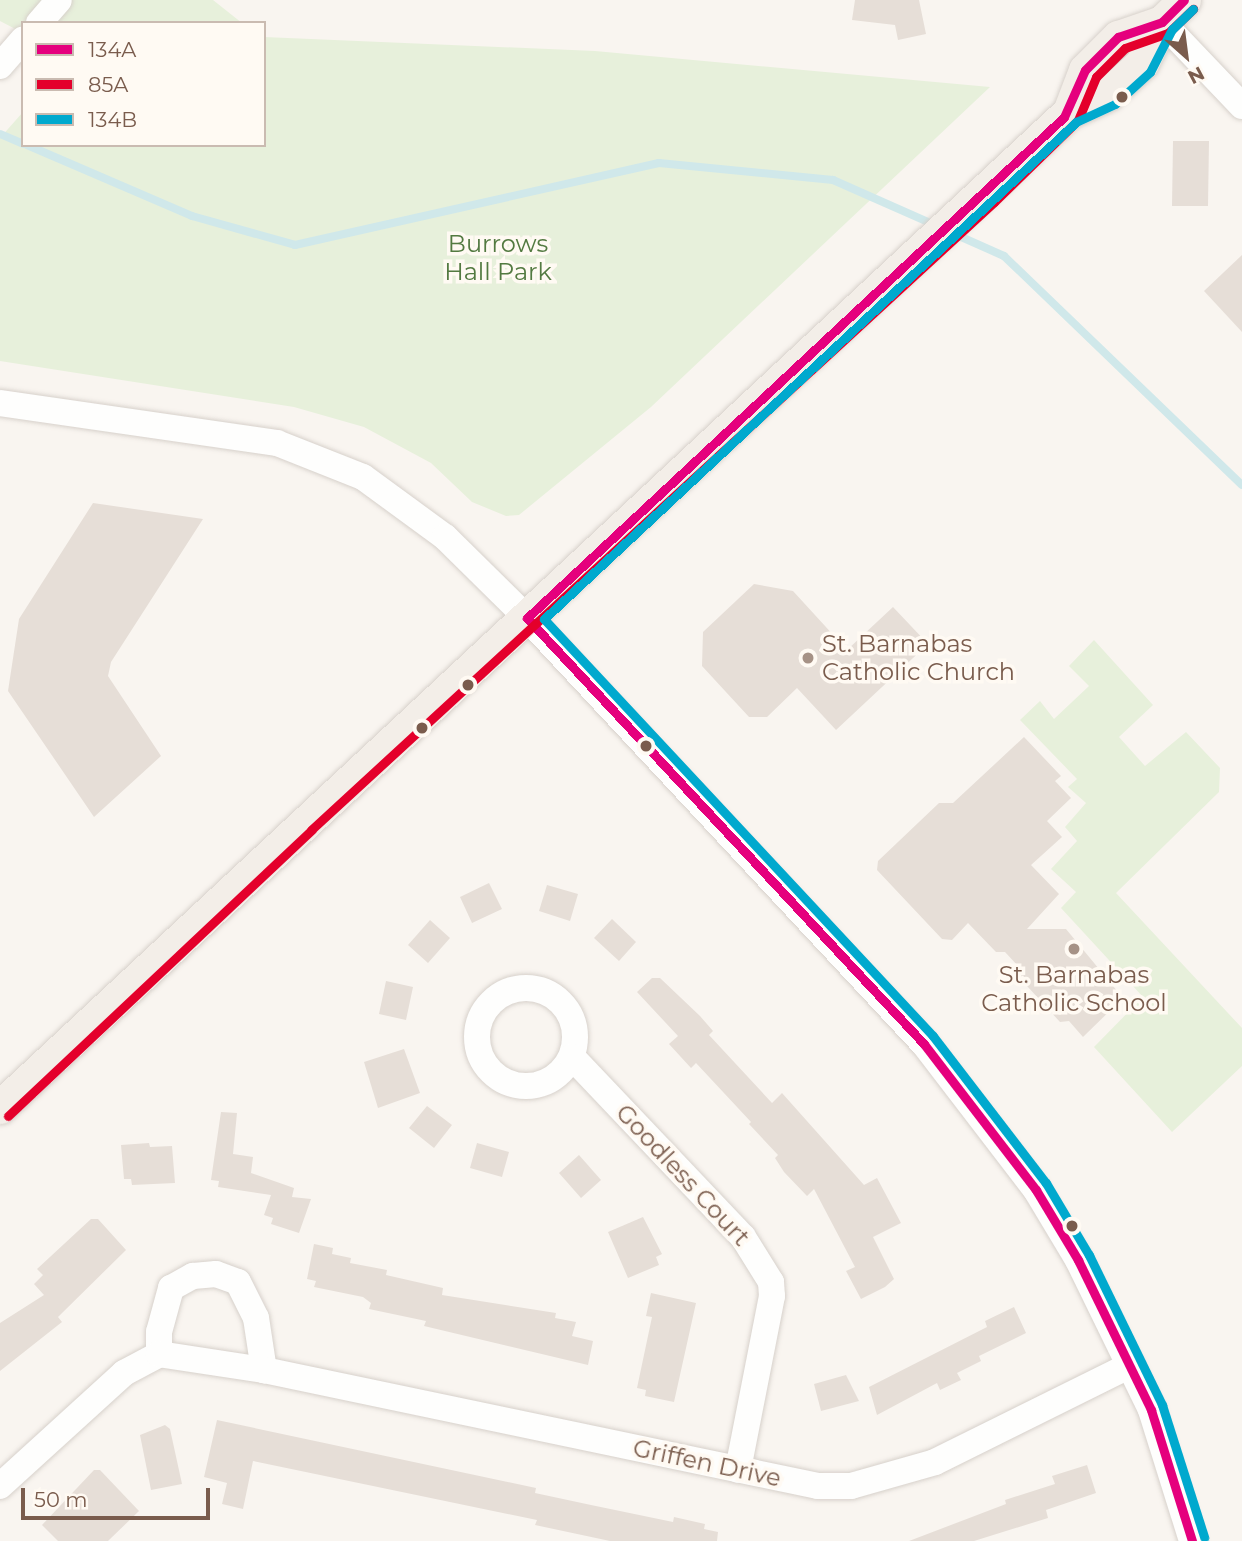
<!DOCTYPE html>
<style>
body{margin:0}
#map{position:relative;width:1242px;height:1541px;overflow:hidden;background:#f9f5f0;font-family:Montserrat,sans-serif}
div>[style]{position:absolute}
.green>*{inset:0;background:#e7f0db}
.stream>*{height:8px;margin:-4px;padding:0 4px;transform-origin:4px;border-radius:4px;background:#d0e8ea}
.building>*{inset:0;background:#e6ded7}
.roads{filter:drop-shadow(0 0 2px #d7d1cb) drop-shadow(0 0 2px #d7d1cb)}
.minor>*{height:26px;margin:-13px;padding:0 13px;transform-origin:13px;border-radius:13px;background:#fefefd}
.minor>.ring{margin:-13px;padding:0;box-sizing:content-box;background:none;border:26px solid #fefefd;border-radius:50%}
.major>*{height:33px;margin:-16.5px;padding:0 16.5px;transform-origin:16.5px;border-radius:16.5px;background:#f3eee8}
.bus-1>*{height:9px;margin:-4.5px;padding:0 4.5px;transform-origin:4.5px;border-radius:4.5px;background:#e5007d}
.bus-2>*{height:9px;margin:-4.5px;padding:0 4.5px;transform-origin:4.5px;border-radius:4.5px;background:#e4002b}
.bus-3>*{height:9px;margin:-4.5px;padding:0 4.5px;transform-origin:4.5px;border-radius:4.5px;background:#00a9ce}
.dots>*{width:19px;height:19px;translate:-50% -50%;box-sizing:border-box;border:4px solid #fffaf3;border-radius:50%}
span{translate:-50% -50%;white-space:nowrap;text-align:center;line-height:1.15;-webkit-text-stroke:7px #fffaf3;paint-order:stroke}
.park-label{font-size:24px;color:#537a41}
.poi-label{font-size:24px;color:#7a5c4d}
.left{translate:0 -50%;text-align:left}
.street-label{font-size:24px;color:#7a5c4d}
.legend{position:absolute;left:21px;top:21px;width:245px;height:126px;box-sizing:border-box;background:#fffaf3;border:2px solid #cabbb1;margin:0;padding:9px 12px;list-style:none;font-size:21px;color:#7a5c4d}
.legend li{display:flex;align-items:center;gap:14px;height:35px}
.legend b{width:35px;border:2px solid #cabbb1}
.north{position:absolute;left:1151px;top:21px;width:70px;height:70px;-webkit-text-stroke:5px #fffaf3;paint-order:stroke;rotate:152deg;font-size:19px;font-weight:700;line-height:28px;text-align:center;color:#7a5c4d}
.north::after{content:'';display:block;margin:auto;width:24px;height:32px;background:#7a5c4d;clip-path:polygon(50% 0,100% 100%,50% 72%,0 100%)}
.scale{position:absolute;left:21px;top:1488px;width:189px;height:32px;box-sizing:border-box;border:4px solid #7a5c4d;border-top:0;padding-left:9px;font-size:21px;line-height:24px;white-space:nowrap;color:#7a5c4d;-webkit-text-stroke:5px #fffaf3;paint-order:stroke}
</style>
<div id="map">
<div class="green">
<div style="clip-path:polygon(0 0,213px 0,242px 23px,23px 23px,23px 33px,0 21px)"></div>
<div style="clip-path:polygon(264px 37px,595px 51px,990px 87px,651px 407px,519px 515px,506px 516px,472px 502px,431px 463px,364px 427px,294px 407px,0 361px,0 138px,23px 112px,23px 145px,264px 145px)"></div>
<div style="clip-path:polygon(1094px 640px,1153px 705px,1119px 737px,1145px 766px,1186px 732px,1220px 768px,1219px 792px,1116px 893px,1242px 1028px,1242px 1066px,1172px 1132px,1094px 1047px,1143px 997px,1061px 908px,1076px 892px,1051px 869px,1077px 841px,1065px 827px,1086px 803px,1068px 787px,1077px 779px,1020px 720px,1040px 701px,1054px 719px,1089px 686px,1069px 666px)"></div>
</div>
<div class="stream">
<div style="left:0;top:134px;width:25px;rotate:23deg"></div>
<div style="left:27px;top:145px;width:180px;rotate:23.3deg"></div>
<div style="left:192px;top:216px;width:107px;rotate:15.7deg"></div>
<div style="left:295px;top:245px;width:373px;rotate:-12.7deg"></div>
<div style="left:659px;top:163px;width:175px;rotate:5.6deg"></div>
<div style="left:833px;top:180px;width:111px;rotate:23.8deg"></div>
<div style="left:950px;top:232px;width:59px;rotate:24deg"></div>
<div style="left:1004px;top:256px;width:330px;rotate:43.9deg"></div>
</div>
<div class="building">
<div style="clip-path:polygon(855px 0,919px 0,926px 34px,898px 40px,895px 25px,852px 20px)"></div>
<div style="clip-path:polygon(1173px 141px,1209px 141px,1208px 206px,1172px 206px)"></div>
<div style="clip-path:polygon(1242px 255px,1242px 332px,1204px 291px)"></div>
<div style="clip-path:polygon(93px 503px,203px 519px,111px 662px,108px 676px,161px 756px,94px 817px,8px 691px,19px 619px)"></div>
<div style="clip-path:polygon(754px 584px,793px 591px,847px 650px,893px 607px,928px 644px,836px 730px,797px 688px,767px 717px,749px 717px,702px 666px,703px 632px)"></div>
<div style="clip-path:polygon(1024px 737px,1061px 776px,1055px 781px,1071px 798px,1047px 821px,1062px 837px,1031px 865px,1059px 894px,1027px 929px,1066px 929px,1123px 998px,1083px 1037px,1069px 1021px,1060px 1022px,1017px 975px,1018px 966px,1005px 952px,996px 952px,968px 923px,952px 940px,942px 939px,877px 870px,878px 861px,939px 803px,953px 803px)"></div>
<div style="clip-path:polygon(489px 883px,502px 909px,472px 923px,460px 897px)"></div>
<div style="clip-path:polygon(547px 885px,578px 894px,570px 921px,539px 911px)"></div>
<div style="clip-path:polygon(612px 919px,636px 942px,619px 961px,594px 938px)"></div>
<div style="clip-path:polygon(430px 920px,450px 938px,428px 963px,408px 945px)"></div>
<div style="clip-path:polygon(652px 978px,660px 978px,700px 1016px,713px 1031px,709px 1035px,772px 1103px,782px 1093px,864px 1185px,877px 1178px,901px 1223px,873px 1237px,894px 1279px,885px 1287px,861px 1299px,846px 1271px,855px 1267px,814px 1189px,807px 1196px,784px 1172px,775px 1158px,778px 1155px,749px 1124px,751px 1122px,696px 1063px,691px 1068px,669px 1044px,678px 1036px,637px 992px)"></div>
<div style="clip-path:polygon(386px 981px,413px 987px,406px 1020px,379px 1014px)"></div>
<div style="clip-path:polygon(404px 1049px,420px 1093px,378px 1108px,364px 1062px)"></div>
<div style="clip-path:polygon(427px 1106px,452px 1125px,434px 1148px,409px 1128px)"></div>
<div style="clip-path:polygon(221px 1112px,237px 1113px,233px 1154px,253px 1157px,251px 1173px,294px 1188px,292px 1197px,311px 1199px,299px 1233px,271px 1224px,273px 1218px,264px 1215px,271px 1195px,218px 1187px,219px 1181px,211px 1180px)"></div>
<div style="clip-path:polygon(149px 1143px,150px 1147px,172px 1146px,175px 1183px,132px 1185px,131px 1179px,124px 1179px,121px 1145px)"></div>
<div style="clip-path:polygon(477px 1143px,509px 1152px,502px 1177px,470px 1168px)"></div>
<div style="clip-path:polygon(579px 1155px,601px 1180px,581px 1198px,559px 1173px)"></div>
<div style="clip-path:polygon(643px 1217px,662px 1254px,656px 1257px,659px 1265px,628px 1278px,608px 1232px)"></div>
<div style="clip-path:polygon(91px 1219px,98px 1219px,126px 1250px,58px 1317px,62px 1322px,0 1371px,0 1323px,44px 1295px,34px 1284px,43px 1275px,37px 1269px)"></div>
<div style="clip-path:polygon(314px 1244px,333px 1248px,332px 1254px,351px 1258px,350px 1263px,387px 1270px,386px 1275px,443px 1288px,442px 1295px,556px 1313px,555px 1318px,576px 1322px,572px 1336px,593px 1341px,588px 1365px,424px 1326px,426px 1321px,369px 1309px,371px 1303px,363px 1297px,314px 1287px,316px 1281px,307px 1279px)"></div>
<div style="clip-path:polygon(651px 1293px,696px 1303px,674px 1402px,645px 1396px,646px 1390px,637px 1388px,652px 1317px,646px 1316px)"></div>
<div style="clip-path:polygon(1014px 1307px,1026px 1333px,979px 1356px,981px 1361px,957px 1373px,961px 1380px,940px 1390px,937px 1383px,877px 1415px,869px 1387px,987px 1327px,985px 1321px)"></div>
<div style="clip-path:polygon(846px 1375px,859px 1401px,821px 1411px,814px 1384px)"></div>
<div style="clip-path:polygon(217px 1420px,536px 1488px,535px 1493px,591px 1505px,673px 1522px,674px 1517px,705px 1524px,704px 1529px,718px 1532px,717px 1541px,610px 1541px,535px 1525px,537px 1520px,253px 1461px,243px 1509px,222px 1504px,227px 1483px,204px 1477px)"></div>
<div style="clip-path:polygon(165px 1425px,170px 1429px,182px 1484px,151px 1490px,140px 1435px)"></div>
<div style="clip-path:polygon(1087px 1465px,1096px 1493px,1046px 1510px,1048px 1518px,974px 1541px,909px 1541px,1006px 1504px,1005px 1500px,1055px 1484px,1052px 1476px)"></div>
<div style="clip-path:polygon(94px 1470px,100px 1470px,139px 1511px,108px 1541px,58px 1541px,42px 1525px)"></div>
</div>
<div class="roads">
<div class="minor">
<div style="left:1162px;top:22px;width:116px;rotate:46.4deg"></div>
<div style="left:39px;top:23px;width:30px;rotate:-49deg"></div>
<div style="left:0;top:66px;width:35px;rotate:-49deg"></div>
<div style="left:0;top:403px;width:280px;rotate:8.2deg"></div>
<div style="left:277px;top:443px;width:92px;rotate:21.6deg"></div>
<div style="left:363px;top:477px;width:102px;rotate:36.2deg"></div>
<div style="left:445px;top:537px;width:115px;rotate:44.6deg"></div>
<div style="left:527px;top:618px;width:582px;rotate:47.02deg"></div>
<div style="left:924px;top:1044px;width:184px;rotate:52.5deg"></div>
<div style="left:1036px;top:1190px;width:82px;rotate:59deg"></div>
<div style="left:1078px;top:1260px;width:167px;rotate:64deg"></div>
<div style="left:1151px;top:1410px;width:137px;rotate:72.6deg"></div>
<div class="ring" style="left:477px;top:988px;width:72px;height:72px"></div>
<div style="left:572px;top:1057px;width:248px;rotate:46.5deg"></div>
<div style="left:743px;top:1237px;width:53px;rotate:58.1deg"></div>
<div style="left:771px;top:1282px;width:14px;rotate:86deg"></div>
<div style="left:772px;top:1296px;width:177px;rotate:101.1deg"></div>
<div style="left:159px;top:1354px;width:22px;rotate:-90deg"></div>
<div style="left:159px;top:1332px;width:46px;rotate:-74.7deg"></div>
<div style="left:171px;top:1288px;width:25px;rotate:-29deg"></div>
<div style="left:193px;top:1276px;width:23px;rotate:-5deg"></div>
<div style="left:216px;top:1274px;width:23px;rotate:20deg"></div>
<div style="left:238px;top:1282px;width:40px;rotate:63.4deg"></div>
<div style="left:256px;top:1318px;width:53px;rotate:81.3deg"></div>
<div style="left:0;top:1486px;width:168px;rotate:-42.3deg"></div>
<div style="left:124px;top:1373px;width:40px;rotate:-28deg"></div>
<div style="left:159px;top:1354px;width:106px;rotate:8.7deg"></div>
<div style="left:264px;top:1370px;width:566px;rotate:11.83deg"></div>
<div style="left:818px;top:1486px;width:33px"></div>
<div style="left:851px;top:1486px;width:87px;rotate:-15.9deg"></div>
<div style="left:935px;top:1462px;width:218px;rotate:-26.4deg"></div>
</div>
<div class="major">
<div style="left:1069px;top:112px;width:45px;rotate:-69.1deg"></div>
<div style="left:1085px;top:70px;width:47px;rotate:-45deg"></div>
<div style="left:1118px;top:37px;width:46px;rotate:-18.8deg"></div>
<div style="left:0;top:1107px;width:1460px;rotate:-42.95deg"></div>
<div style="left:1069px;top:112px;width:43px;rotate:-24.8deg"></div>
<div style="left:1108px;top:94px;width:46px;rotate:-42.4deg"></div>
<div style="left:1142px;top:63px;width:46px;rotate:-64deg"></div>
<div style="left:1162px;top:22px;width:31px;rotate:-45deg"></div>
</div>
</div>
<div class="bus-1">
<div style="left:527px;top:618px;width:582px;rotate:47.02deg"></div>
<div style="left:924px;top:1044px;width:184px;rotate:52.5deg"></div>
<div style="left:1036px;top:1190px;width:82px;rotate:59deg"></div>
<div style="left:1078px;top:1260px;width:167px;rotate:64deg"></div>
<div style="left:1151px;top:1410px;width:137px;rotate:72.6deg"></div>
<div style="left:527px;top:618px;width:734px;rotate:-43.01deg"></div>
<div style="left:1064px;top:117px;width:51px;rotate:-65.9deg"></div>
<div style="left:1085px;top:70px;width:47px;rotate:-45deg"></div>
<div style="left:1118px;top:37px;width:46px;rotate:-18.8deg"></div>
<div style="left:1162px;top:22px;width:31px;rotate:-45deg"></div>
</div>
<div class="bus-2">
<div style="left:8px;top:1116px;width:417px;rotate:-43.3deg"></div>
<div style="left:311px;top:830px;width:928px;rotate:-42.6deg"></div>
<div style="left:994px;top:202px;width:117px;rotate:-44.3deg"></div>
<div style="left:1078px;top:120px;width:47px;rotate:-67.3deg"></div>
<div style="left:1096px;top:77px;width:41px;rotate:-45deg"></div>
<div style="left:1125px;top:48px;width:46px;rotate:-19.2deg"></div>
<div style="left:1168px;top:33px;width:35px;rotate:-44deg"></div>
</div>
<div class="bus-3">
<div style="left:1193px;top:9px;width:29px;rotate:136deg"></div>
<div style="left:1172px;top:29px;width:48px;rotate:117.1deg"></div>
<div style="left:1150px;top:72px;width:47px;rotate:137.6deg"></div>
<div style="left:1115px;top:104px;width:43px;rotate:155.2deg"></div>
<div style="left:1076px;top:122px;width:728px;rotate:136.95deg"></div>
<div style="left:544px;top:619px;width:570px;rotate:46.99deg"></div>
<div style="left:933px;top:1036px;width:185px;rotate:52.5deg"></div>
<div style="left:1046px;top:1183px;width:84px;rotate:59.2deg"></div>
<div style="left:1089px;top:1255px;width:167px;rotate:64deg"></div>
<div style="left:1162px;top:1405px;width:139px;rotate:72.3deg"></div>
</div>
<div class="dots">
<div style="left:1122px;top:97px;background:#7a5c4d"></div>
<div style="left:808px;top:658px;background:#a69286"></div>
<div style="left:468px;top:685px;background:#7a5c4d"></div>
<div style="left:422px;top:728px;background:#7a5c4d"></div>
<div style="left:646px;top:746px;background:#7a5c4d"></div>
<div style="left:1074px;top:949px;background:#a69286"></div>
<div style="left:1072px;top:1226px;background:#7a5c4d"></div>
</div>
<div class="park-label">
<span style="left:498px;top:258px">Burrows<br>Hall Park</span>
</div>
<div class="poi-label">
<span class="left" style="left:822px;top:658px">St. Barnabas<br>Catholic Church</span>
<span style="left:1074px;top:989px">St. Barnabas<br>Catholic School</span>
</div>
<div class="street-label">
<span style="left:683px;top:1175px;rotate:47deg">Goodless Court</span>
<span style="left:707px;top:1463px;rotate:12deg">Griffen Drive</span>
</div>
<ul class="legend">
<li><b style="height:9px;background:#e5007d"></b>134A</li>
<li><b style="height:9px;background:#e4002b"></b>85A</li>
<li><b style="height:9px;background:#00a9ce"></b>134B</li>
</ul>
<div class="north">N</div>
<div class="scale">50 m</div>
</div>
